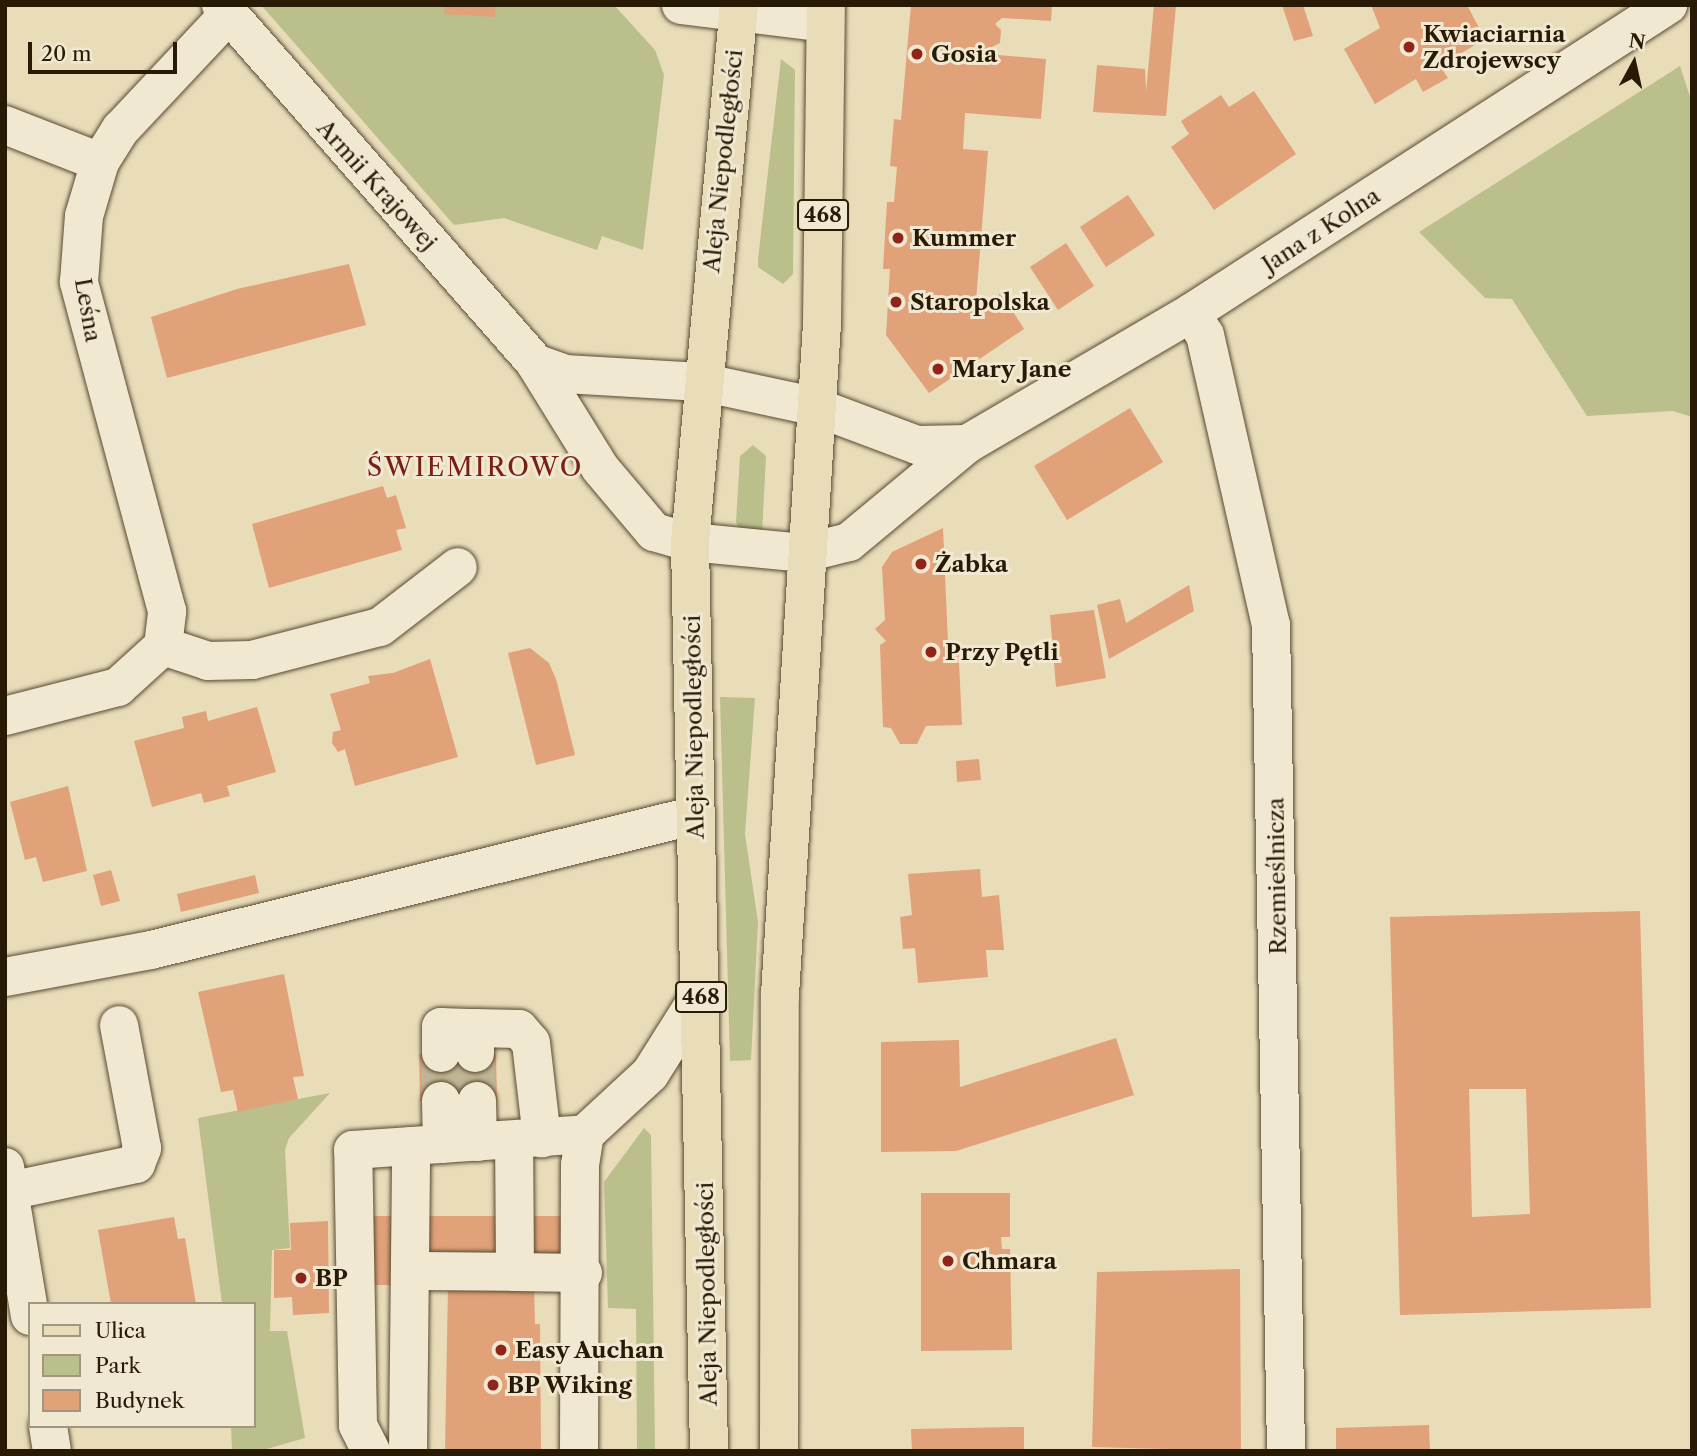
<!DOCTYPE html>
<meta charset="utf-8">
<style>
body{margin:0}
#map{position:relative;width:1697px;height:1456px;overflow:hidden;background:#e9dcb9;font-family:"Libre Caslon Text",serif}
div>[style]{position:absolute}
.green>*{inset:0;background:#bbbf8c}
.building>*{inset:0;background:#e1a179}
.minor-tunnel>*{height:38px;margin-top:-19px;transform-origin:0;background:repeating-linear-gradient(90deg,#c2b595 0 38px,transparent 0 57px)}
.roads{filter:drop-shadow(0 0 2px #584a32) drop-shadow(0 0 2px #584a32)}
.minor>*{height:38px;margin:-19px;padding:0 19px;transform-origin:19px;border-radius:19px;background:#f1e8d2}
.major>*{height:38px;margin:-19px;padding:0 19px;transform-origin:19px;border-radius:19px;background:#e9dcb9}
.dots>*{width:19px;height:19px;translate:-50% -50%;box-sizing:border-box;border:4px solid #f1e8d2;border-radius:50%}
span{translate:-50% -50%;white-space:nowrap;text-align:center;line-height:1.15;-webkit-text-stroke:6px #f1e8d2;paint-order:stroke}
.shield-label span{padding:2px 5px;background:#f1e8d2;border:2px solid;border-radius:5px;-webkit-text-stroke-width:0}
.shield-label{font-size:21px;color:#281a05;font-weight:700}
.poi-label{font-size:23px;color:#281a05;font-weight:700}
.left{translate:0 -50%;text-align:left}
.street-label{font-size:23px;color:#281a05}
.quarter-label{font-size:26px;color:#7a1f14;letter-spacing:2px}
.frame{position:absolute;inset:0;border:7px solid #281a05;pointer-events:none}
.legend{position:absolute;left:28px;top:1302px;width:228px;height:126px;box-sizing:border-box;background:#f1e8d2;border:2px solid #a19680;margin:0;padding:9px 12px;list-style:none;font-size:21px;color:#281a05}
.legend li{display:flex;align-items:center;gap:14px;height:35px}
.legend b{width:35px;border:2px solid #a19680}
.north{position:absolute;left:1599px;top:28px;width:70px;height:70px;-webkit-text-stroke:5px #f1e8d2;paint-order:stroke;rotate:8deg;font-size:19px;font-weight:700;line-height:28px;text-align:center;color:#281a05}
.north::after{content:'';display:block;margin:auto;width:24px;height:32px;background:#281a05;clip-path:polygon(50% 0,100% 100%,50% 72%,0 100%)}
.scale{position:absolute;left:28px;top:42px;width:149px;height:32px;box-sizing:border-box;border:4px solid #281a05;border-top:0;padding-left:9px;font-size:21px;line-height:24px;white-space:nowrap;color:#281a05;-webkit-text-stroke:5px #f1e8d2;paint-order:stroke}
</style>
<div id="map">
<div class="green">
<div style="clip-path:polygon(261px 5px,614px 5px,655px 50px,664px 75px,643px 250px,602px 236px,597px 250px,504px 218px,454px 225px)"></div>
<div style="clip-path:polygon(781px 59px,795px 70px,793px 274px,783px 284px,758px 267px,758px 259px)"></div>
<div style="clip-path:polygon(1680px 66px,1692px 103px,1692px 417px,1673px 411px,1587px 416px,1512px 299px,1485px 298px,1419px 232px)"></div>
<div style="clip-path:polygon(753px 445px,766px 456px,762px 535px,741px 534px,736px 522px,740px 456px)"></div>
<div style="clip-path:polygon(720px 697px,755px 698px,745px 834px,758px 922px,751px 1060px,730px 1061px)"></div>
<div style="clip-path:polygon(330px 1093px,289px 1138px,285px 1150px,290px 1248px,272px 1250px,270px 1331px,287px 1331px,305px 1438px,260px 1451px,232px 1451px,231px 1426px,254px 1426px,254px 1304px,222px 1304px,198px 1118px)"></div>
<div style="clip-path:polygon(644px 1128px,651px 1135px,655px 1451px,637px 1451px,636px 1309px,608px 1308px,604px 1182px)"></div>
</div>
<div class="building">
<div style="clip-path:polygon(445px 5px,496px 5px,495px 17px,444px 14px)"></div>
<div style="clip-path:polygon(911px 5px,1052px 5px,1051px 21px,1002px 18px,995px 24px,1001px 30px,1000px 43px,992px 47px,998px 55px,1046px 59px,1041px 119px,965px 113px,963px 149px,988px 151px,976px 301px,980px 307px,1001px 293px,1024px 329px,929px 393px,886px 335px,890px 269px,883px 269px,887px 202px,894px 202px,897px 167px,890px 166px,894px 119px,901px 120px)"></div>
<div style="clip-path:polygon(1154px 5px,1176px 5px,1166px 116px,1093px 112px,1097px 65px,1145px 69px,1146px 92px)"></div>
<div style="clip-path:polygon(1282px 5px,1303px 5px,1313px 36px,1294px 41px)"></div>
<div style="clip-path:polygon(1371px 5px,1467px 5px,1485px 39px,1440px 66px,1448px 78px,1423px 92px,1416px 79px,1375px 104px,1344px 49px,1380px 28px)"></div>
<div style="clip-path:polygon(1254px 91px,1296px 154px,1214px 210px,1171px 147px,1189px 134px,1181px 121px,1221px 95px,1229px 107px)"></div>
<div style="clip-path:polygon(1128px 195px,1155px 235px,1106px 267px,1080px 227px)"></div>
<div style="clip-path:polygon(1066px 243px,1094px 286px,1058px 310px,1030px 267px)"></div>
<div style="clip-path:polygon(349px 264px,366px 325px,167px 378px,151px 317px,237px 289px)"></div>
<div style="clip-path:polygon(1130px 408px,1163px 462px,1067px 520px,1034px 466px)"></div>
<div style="clip-path:polygon(383px 486px,387px 498px,396px 495px,406px 528px,396px 530px,402px 550px,269px 588px,252px 524px)"></div>
<div style="clip-path:polygon(943px 528px,948px 643px,958px 642px,962px 725px,926px 726px,917px 744px,900px 744px,891px 728px,883px 727px,880px 645px,886px 641px,875px 629px,885px 620px,882px 567px,892px 552px)"></div>
<div style="clip-path:polygon(1189px 585px,1194px 611px,1109px 659px,1097px 605px,1120px 599px,1126px 623px)"></div>
<div style="clip-path:polygon(1094px 610px,1106px 678px,1056px 687px,1050px 615px)"></div>
<div style="clip-path:polygon(530px 648px,549px 663px,556px 679px,575px 755px,536px 765px,508px 653px)"></div>
<div style="clip-path:polygon(430px 659px,458px 757px,355px 786px,345px 749px,338px 752px,332px 743px,333px 732px,341px 730px,330px 694px,370px 683px,368px 676px,393px 673px)"></div>
<div style="clip-path:polygon(257px 707px,276px 772px,227px 786px,230px 796px,204px 803px,201px 793px,152px 807px,134px 741px,184px 728px,182px 717px,206px 711px,208px 721px)"></div>
<div style="clip-path:polygon(979px 759px,981px 780px,957px 782px,956px 761px)"></div>
<div style="clip-path:polygon(68px 786px,87px 871px,43px 882px,36px 857px,25px 860px,10px 802px)"></div>
<div style="clip-path:polygon(980px 869px,982px 897px,999px 895px,1004px 950px,986px 950px,988px 977px,918px 983px,915px 948px,903px 949px,900px 917px,912px 915px,908px 874px)"></div>
<div style="clip-path:polygon(111px 870px,120px 901px,101px 906px,93px 875px)"></div>
<div style="clip-path:polygon(255px 875px,259px 893px,181px 912px,177px 894px)"></div>
<div style="clip-path:polygon(evenodd,1640px 911px,1651px 1308px,1400px 1315px,1390px 917px,1640px 911px,1469px 1089px,1526px 1089px,1530px 1214px,1472px 1217px,1469px 1089px)"></div>
<div style="clip-path:polygon(284px 974px,304px 1076px,293px 1077px,298px 1099px,238px 1112px,233px 1090px,221px 1092px,198px 992px)"></div>
<div style="clip-path:polygon(1116px 1038px,1134px 1095px,956px 1151px,881px 1152px,881px 1042px,959px 1040px,960px 1087px)"></div>
<div style="clip-path:polygon(419px 1054px,496px 1054px,497px 1100px,420px 1101px)"></div>
<div style="clip-path:polygon(921px 1193px,1010px 1193px,1010px 1237px,1001px 1237px,1002px 1249px,1010px 1249px,1012px 1350px,921px 1351px)"></div>
<div style="clip-path:polygon(364px 1216px,568px 1216px,568px 1285px,534px 1285px,535px 1324px,540px 1324px,541px 1451px,445px 1451px,448px 1285px,364px 1285px)"></div>
<div style="clip-path:polygon(174px 1217px,178px 1239px,185px 1238px,196px 1304px,111px 1304px,98px 1230px)"></div>
<div style="clip-path:polygon(328px 1221px,329px 1313px,293px 1315px,292px 1297px,274px 1298px,274px 1250px,291px 1250px,290px 1223px)"></div>
<div style="clip-path:polygon(1240px 1269px,1241px 1451px,1092px 1447px,1097px 1272px)"></div>
<div style="clip-path:polygon(1429px 1425px,1430px 1451px,1336px 1451px,1336px 1428px)"></div>
<div style="clip-path:polygon(1024px 1427px,1024px 1451px,912px 1451px,911px 1429px)"></div>
</div>
<div class="minor-tunnel">
<div style="left:441px;top:1053px;width:48px;rotate:90deg"></div>
<div style="left:475px;top:1053px;width:48px;rotate:87.6deg"></div>
</div>
<div class="roads">
<div class="minor">
<div style="left:221px;top:5px;width:476px;rotate:48.7deg"></div>
<div style="left:535px;top:363px;width:123px;rotate:58.2deg"></div>
<div style="left:600px;top:468px;width:84px;rotate:49.8deg"></div>
<div style="left:654px;top:532px;width:37px;rotate:16deg"></div>
<div style="left:690px;top:542px;width:116px;rotate:5.5deg"></div>
<div style="left:805px;top:553px;width:45px;rotate:-14deg"></div>
<div style="left:849px;top:542px;width:153px;rotate:-39.7deg"></div>
<div style="left:967px;top:444px;width:259px;rotate:-30.3deg"></div>
<div style="left:1191px;top:313px;width:568px;rotate:-32.85deg"></div>
<div style="left:681px;top:5px;width:145px;rotate:7.1deg"></div>
<div style="left:5px;top:125px;width:102px;rotate:21.3deg"></div>
<div style="left:1191px;top:313px;width:26px;rotate:58deg"></div>
<div style="left:1205px;top:335px;width:297px;rotate:77.2deg"></div>
<div style="left:1271px;top:625px;width:826px;rotate:88.96deg"></div>
<div style="left:535px;top:363px;width:32px;rotate:20deg"></div>
<div style="left:565px;top:374px;width:136px;rotate:3.4deg"></div>
<div style="left:701px;top:382px;width:115px;rotate:12.1deg"></div>
<div style="left:813px;top:406px;width:111px;rotate:20.6deg"></div>
<div style="left:917px;top:445px;width:50px;rotate:-1.1deg"></div>
<div style="left:163px;top:646px;width:47px;rotate:18.4deg"></div>
<div style="left:208px;top:661px;width:44px;rotate:-1.3deg"></div>
<div style="left:252px;top:660px;width:132px;rotate:-14.5deg"></div>
<div style="left:380px;top:627px;width:98px;rotate:-37.6deg"></div>
<div style="left:5px;top:716px;width:117px;rotate:-14.4deg"></div>
<div style="left:118px;top:687px;width:61px;rotate:-42.3deg"></div>
<div style="left:163px;top:646px;width:35px;rotate:-83deg"></div>
<div style="left:167px;top:611px;width:341px;rotate:-105deg"></div>
<div style="left:79px;top:282px;width:66px;rotate:-85.7deg"></div>
<div style="left:84px;top:216px;width:56px;rotate:-73.5deg"></div>
<div style="left:100px;top:162px;width:39px;rotate:-58deg"></div>
<div style="left:121px;top:129px;width:158px;rotate:-46.8deg"></div>
<div style="left:5px;top:977px;width:148px;rotate:-10.5deg"></div>
<div style="left:151px;top:950px;width:561px;rotate:-13.91deg"></div>
<div style="left:441px;top:1053px;width:26px;rotate:-90deg"></div>
<div style="left:441px;top:1027px;width:34px;rotate:2deg"></div>
<div style="left:475px;top:1053px;width:25px;rotate:-90deg"></div>
<div style="left:475px;top:1028px;width:44px;rotate:1.3deg"></div>
<div style="left:519px;top:1029px;width:18px;rotate:49deg"></div>
<div style="left:531px;top:1043px;width:96px;rotate:83.4deg"></div>
<div style="left:441px;top:1101px;width:43px;rotate:88.7deg"></div>
<div style="left:477px;top:1101px;width:41px;rotate:88.6deg"></div>
<div style="left:5px;top:1167px;width:151px;rotate:80.5deg"></div>
<div style="left:9px;top:1191px;width:130px;rotate:-12deg"></div>
<div style="left:136px;top:1164px;width:17px;rotate:-69deg"></div>
<div style="left:142px;top:1148px;width:125px;rotate:-100.6deg"></div>
<div style="left:410px;top:1271px;width:105px;rotate:0.5deg"></div>
<div style="left:515px;top:1272px;width:132px;rotate:-90.4deg"></div>
<div style="left:515px;top:1272px;width:68px;rotate:0.8deg"></div>
<div style="left:48px;top:1426px;width:25px;rotate:81deg"></div>
<div style="left:371px;top:1451px;width:29px;rotate:-117deg"></div>
<div style="left:358px;top:1425px;width:275px;rotate:-91deg"></div>
<div style="left:353px;top:1150px;width:233px;rotate:-3.9deg"></div>
<div style="left:585px;top:1134px;width:88px;rotate:-42.7deg"></div>
<div style="left:650px;top:1074px;width:96px;rotate:-57.8deg"></div>
<div style="left:408px;top:1451px;width:305px;rotate:-89.4deg"></div>
<div style="left:579px;top:1451px;width:286px;rotate:-89.8deg"></div>
<div style="left:580px;top:1165px;width:31px;rotate:-81deg"></div>
</div>
<div class="major">
<div style="left:709px;top:1451px;width:909px;rotate:-91.2deg"></div>
<div style="left:690px;top:542px;width:539px;rotate:-84.79deg"></div>
<div style="left:779px;top:1451px;width:456px;rotate:-89.9deg"></div>
<div style="left:780px;top:995px;width:673px;rotate:-86.42deg"></div>
<div style="left:822px;top:323px;width:318px;rotate:-89.3deg"></div>
</div>
</div>
<div class="dots">
<div style="left:1409px;top:47px;background:#8f2418"></div>
<div style="left:917px;top:54px;background:#8f2418"></div>
<div style="left:898px;top:238px;background:#8f2418"></div>
<div style="left:896px;top:302px;background:#8f2418"></div>
<div style="left:938px;top:369px;background:#8f2418"></div>
<div style="left:921px;top:564px;background:#8f2418"></div>
<div style="left:931px;top:652px;background:#8f2418"></div>
<div style="left:948px;top:1261px;background:#8f2418"></div>
<div style="left:301px;top:1278px;background:#8f2418"></div>
<div style="left:501px;top:1350px;background:#8f2418"></div>
<div style="left:493px;top:1385px;background:#8f2418"></div>
</div>
<div class="shield-label">
<span style="left:823px;top:215px">468</span>
<span style="left:701px;top:997px">468</span>
</div>
<div class="poi-label">
<span class="left" style="left:1423px;top:47px">Kwiaciarnia<br>Zdrojewscy</span>
<span class="left" style="left:931px;top:54px">Gosia</span>
<span class="left" style="left:912px;top:238px">Kummer</span>
<span class="left" style="left:910px;top:302px">Staropolska</span>
<span class="left" style="left:952px;top:369px">Mary Jane</span>
<span class="left" style="left:935px;top:564px">Żabka</span>
<span class="left" style="left:945px;top:652px">Przy Pętli</span>
<span class="left" style="left:962px;top:1261px">Chmara</span>
<span class="left" style="left:315px;top:1278px">BP</span>
<span class="left" style="left:515px;top:1350px">Easy Auchan</span>
<span class="left" style="left:507px;top:1385px">BP Wiking</span>
</div>
<div class="street-label">
<span style="left:723px;top:161px;rotate:-84deg">Aleja Niepodległości</span>
<span style="left:377px;top:185px;rotate:48deg">Armii Krajowej</span>
<span style="left:1321px;top:230px;rotate:-33deg">Jana z Kolna</span>
<span style="left:88px;top:310px;rotate:80deg">Leśna</span>
<span style="left:694px;top:727px;rotate:-91deg">Aleja Niepodległości</span>
<span style="left:1277px;top:876px;rotate:-91deg">Rzemieślnicza</span>
<span style="left:707px;top:1294px;rotate:-91deg">Aleja Niepodległości</span>
</div>
<div class="quarter-label">
<span style="left:475px;top:468px">ŚWIEMIROWO</span>
</div>
<div class="frame"></div>
<ul class="legend">
<li><b style="height:9px;background:#e9dcb9"></b>Ulica</li>
<li><b style="height:19px;background:#bbbf8c"></b>Park</li>
<li><b style="height:19px;background:#e1a179"></b>Budynek</li>
</ul>
<div class="north">N</div>
<div class="scale">20 m</div>
</div>
